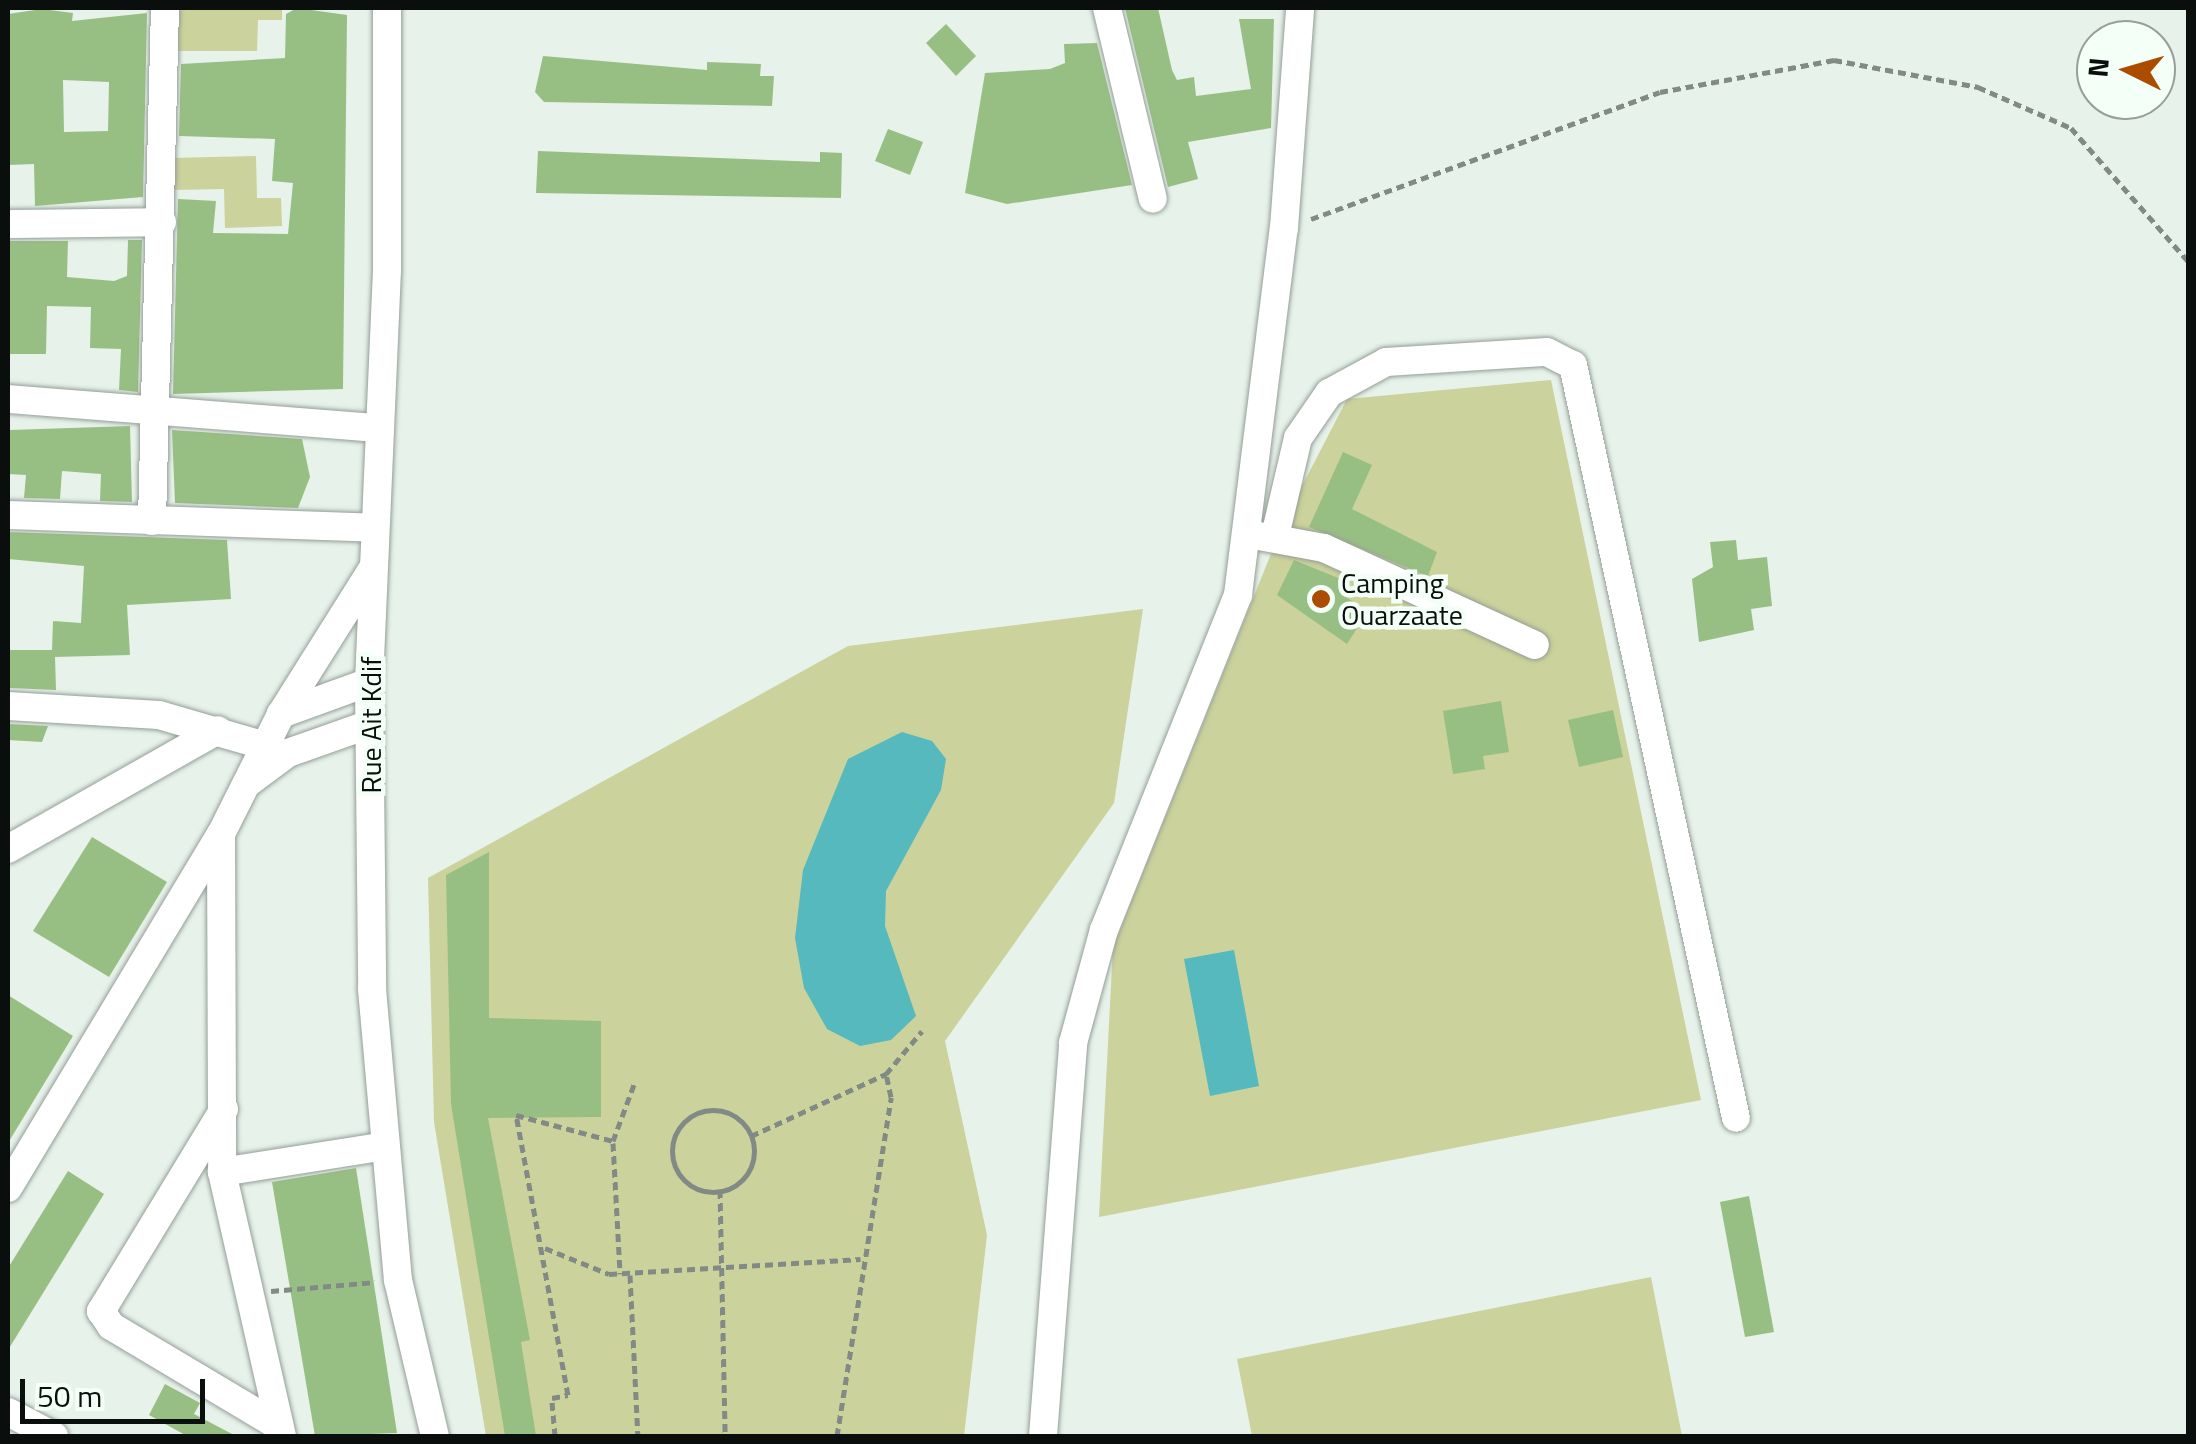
<!DOCTYPE html>
<style>
body{margin:0}
#map{position:relative;width:2196px;height:1444px;overflow:hidden;background:#e6f2ea;font-family:"Titillium Web",sans-serif}
div>[style]{position:absolute}
.green>*{inset:0;background:#cbd29b}
.water>*{inset:0;background:#55b9be}
.building>*{inset:0;background:#98bf83}
.path>*{height:5px;margin-top:-2.5px;transform-origin:0;background:repeating-linear-gradient(90deg,#828a85 0 8px,transparent 0 13px)}
.path>.ring{margin:-2.5px;padding:0;box-sizing:content-box;background:none;border:5px solid #828a85;border-radius:50%}
.roads{filter:drop-shadow(0 0 2px #949e97) drop-shadow(0 0 2px #949e97)}
.minor>*{height:28px;margin:-14px;padding:0 14px;transform-origin:14px;border-radius:14px;background:#fff}
.dots>*{width:28px;height:28px;translate:-50% -50%;box-sizing:border-box;border:5px solid #f3fff7;border-radius:50%}
span{translate:-50% -50%;white-space:nowrap;text-align:center;line-height:1.15;-webkit-text-stroke:9px #f3fff7;paint-order:stroke}
.poi-label{font-size:28px;color:#0a0e0c}
.left{translate:0 -50%;text-align:left}
.street-label{font-size:28px;color:#0a0e0c}
.frame{position:absolute;inset:0;border:10px solid #0a0e0c;pointer-events:none}
.north{position:absolute;left:2076px;top:20px;width:100px;height:100px;box-sizing:border-box;background:#f3fff7;border:2px solid #969f99;border-radius:50%;rotate:275deg;font-size:28px;font-weight:700;line-height:40px;text-align:center;color:#0a0e0c}
.north::after{content:'';display:block;margin:auto;width:35px;height:45px;background:#ab4c00;clip-path:polygon(50% 0,100% 100%,50% 72%,0 100%)}
.scale{position:absolute;left:20px;top:1379px;width:185px;height:45px;box-sizing:border-box;border:5px solid #0a0e0c;border-top:0;padding-left:12px;font-size:30px;line-height:35px;white-space:nowrap;color:#0a0e0c;-webkit-text-stroke:8px #f3fff7;paint-order:stroke}
</style>
<div id="map">
<div class="green">
<div style="clip-path:polygon(174px 8px,282px 8px,282px 20px,258px 20px,257px 51px,174px 51px)"></div>
<div style="clip-path:polygon(256px 156px,257px 198px,281px 198px,282px 226px,225px 228px,224px 189px,170px 190px,170px 158px)"></div>
<div style="clip-path:polygon(1551px 380px,1701px 1100px,1099px 1217px,1113px 947px,1285px 519px,1347px 399px)"></div>
<div style="clip-path:polygon(1143px 609px,1114px 803px,945px 1041px,987px 1235px,964px 1436px,486px 1436px,434px 1122px,428px 878px,848px 646px)"></div>
<div style="clip-path:polygon(1651px 1277px,1682px 1436px,1252px 1436px,1237px 1359px)"></div>
</div>
<div class="water">
<div style="clip-path:polygon(902px 732px,932px 741px,946px 759px,941px 790px,886px 891px,885px 926px,916px 1016px,891px 1040px,860px 1046px,827px 1029px,804px 988px,795px 938px,803px 870px,848px 759px)"></div>
<div style="clip-path:polygon(1234px 950px,1259px 1086px,1210px 1096px,1184px 959px)"></div>
</div>
<div class="building">
<div style="clip-path:polygon(297px 8px,347px 15px,343px 389px,173px 394px,178px 199px,216px 201px,213px 233px,288px 234px,293px 183px,272px 181px,275px 139px,179px 136px,181px 64px,285px 58px,286px 14px)"></div>
<div style="clip-path:polygon(1125px 8px,1158px 8px,1172px 70px,1177px 80px,1194px 77px,1196px 96px,1251px 89px,1239px 19px,1274px 19px,1271px 128px,1188px 142px,1198px 179px,1168px 187px)"></div>
<div style="clip-path:polygon(evenodd,42px 9px,73px 13px,72px 21px,147px 13px,143px 197px,35px 206px,34px 164px,8px 165px,8px 14px,42px 9px,63px 80px,109px 82px,108px 131px,64px 132px,63px 80px)"></div>
<div style="clip-path:polygon(946px 24px,976px 56px,956px 76px,926px 43px)"></div>
<div style="clip-path:polygon(1097px 43px,1132px 185px,1007px 204px,965px 193px,985px 73px,1050px 69px,1065px 63px,1064px 44px)"></div>
<div style="clip-path:polygon(543px 56px,707px 70px,707px 62px,761px 64px,760px 76px,774px 76px,772px 106px,544px 102px,535px 92px)"></div>
<div style="clip-path:polygon(888px 129px,923px 142px,910px 175px,875px 161px)"></div>
<div style="clip-path:polygon(538px 151px,820px 162px,820px 152px,842px 153px,841px 198px,536px 193px)"></div>
<div style="clip-path:polygon(128px 240px,142px 240px,138px 392px,119px 390px,121px 349px,90px 348px,91px 307px,47px 306px,46px 354px,8px 354px,8px 241px,68px 241px,67px 277px,114px 281px,127px 276px)"></div>
<div style="clip-path:polygon(130px 426px,132px 502px,100px 501px,101px 474px,62px 471px,60px 499px,24px 498px,26px 475px,8px 474px,10px 430px)"></div>
<div style="clip-path:polygon(172px 430px,302px 439px,310px 477px,298px 508px,175px 503px)"></div>
<div style="clip-path:polygon(1343px 452px,1372px 465px,1352px 509px,1437px 552px,1428px 576px,1309px 527px)"></div>
<div style="clip-path:polygon(8px 532px,227px 540px,231px 599px,127px 605px,130px 655px,55px 657px,56px 690px,10px 688px,10px 650px,52px 650px,53px 621px,81px 623px,84px 566px,8px 559px)"></div>
<div style="clip-path:polygon(1736px 540px,1738px 560px,1767px 557px,1772px 606px,1751px 609px,1754px 630px,1699px 642px,1692px 579px,1713px 567px,1710px 542px)"></div>
<div style="clip-path:polygon(1294px 560px,1348px 582px,1341px 594px,1368px 611px,1347px 644px,1277px 595px)"></div>
<div style="clip-path:polygon(1501px 701px,1509px 752px,1483px 756px,1485px 769px,1453px 774px,1443px 711px)"></div>
<div style="clip-path:polygon(1613px 710px,1623px 757px,1579px 767px,1568px 720px)"></div>
<div style="clip-path:polygon(10px 724px,48px 726px,42px 742px,8px 740px)"></div>
<div style="clip-path:polygon(92px 837px,167px 882px,109px 977px,33px 931px)"></div>
<div style="clip-path:polygon(489px 852px,489px 1018px,601px 1021px,601px 1117px,488px 1118px,530px 1340px,521px 1342px,536px 1436px,505px 1436px,451px 1104px,446px 875px)"></div>
<div style="clip-path:polygon(8px 995px,73px 1036px,8px 1143px)"></div>
<div style="clip-path:polygon(356px 1168px,397px 1433px,315px 1436px,272px 1182px)"></div>
<div style="clip-path:polygon(68px 1171px,104px 1194px,8px 1350px,8px 1268px)"></div>
<div style="clip-path:polygon(1749px 1196px,1774px 1332px,1745px 1337px,1720px 1202px)"></div>
<div style="clip-path:polygon(165px 1384px,200px 1403px,194px 1414px,236px 1436px,187px 1436px,149px 1415px)"></div>
</div>
<div class="path">
<div style="left:1311px;top:219px;width:371px;rotate:-20deg"></div>
<div style="left:1660px;top:92px;width:177px;rotate:-10.4deg"></div>
<div style="left:1834px;top:60px;width:147px;rotate:10.6deg"></div>
<div style="left:1978px;top:87px;width:102px;rotate:23.8deg"></div>
<div style="left:2071px;top:128px;width:177px;rotate:48.7deg"></div>
<div class="ring" style="left:672px;top:1110px;width:77px;height:77px"></div>
<div style="left:751px;top:1136px;width:149px;rotate:-24.7deg"></div>
<div style="left:613px;top:1143px;width:131px;rotate:86.9deg"></div>
<div style="left:720px;top:1190px;width:246px;rotate:88.8deg"></div>
<div style="left:545px;top:1248px;width:69px;rotate:22.1deg"></div>
<div style="left:609px;top:1274px;width:252px;rotate:-3.4deg"></div>
<div style="left:630px;top:1275px;width:161px;rotate:87.2deg"></div>
<div style="left:271px;top:1291px;width:104px;rotate:-4.9deg"></div>
<div style="left:555px;top:1436px;width:38px;rotate:-95deg"></div>
<div style="left:552px;top:1398px;width:16px;rotate:-11deg"></div>
<div style="left:568px;top:1395px;width:285px;rotate:-100.5deg"></div>
<div style="left:516px;top:1115px;width:100px;rotate:15deg"></div>
<div style="left:613px;top:1141px;width:63px;rotate:-69.6deg"></div>
<div style="left:837px;top:1436px;width:343px;rotate:-80.9deg"></div>
<div style="left:891px;top:1097px;width:24px;rotate:-102deg"></div>
<div style="left:886px;top:1074px;width:56px;rotate:-50.1deg"></div>
</div>
<div class="roads">
<div class="minor">
<div style="left:387px;top:8px;width:262px;rotate:90deg"></div>
<div style="left:387px;top:270px;width:412px;rotate:92.5deg"></div>
<div style="left:369px;top:682px;width:307px;rotate:89.4deg"></div>
<div style="left:372px;top:989px;width:292px;rotate:84.9deg"></div>
<div style="left:398px;top:1280px;width:160px;rotate:76.7deg"></div>
<div style="left:1107px;top:8px;width:196px;rotate:76.5deg"></div>
<div style="left:8px;top:224px;width:154px;rotate:-0.7deg"></div>
<div style="left:8px;top:399px;width:373px;rotate:4.5deg"></div>
<div style="left:8px;top:515px;width:367px;rotate:2deg"></div>
<div style="left:152px;top:521px;width:513px;rotate:-88.55deg"></div>
<div style="left:1259px;top:536px;width:66px;rotate:10.5deg"></div>
<div style="left:1324px;top:548px;width:232px;rotate:24.7deg"></div>
<div style="left:1275px;top:536px;width:101px;rotate:-76.8deg"></div>
<div style="left:1298px;top:438px;width:55px;rotate:-55.4deg"></div>
<div style="left:1329px;top:393px;width:65px;rotate:-28.5deg"></div>
<div style="left:1386px;top:362px;width:161px;rotate:-3.6deg"></div>
<div style="left:1547px;top:352px;width:29px;rotate:27deg"></div>
<div style="left:1573px;top:365px;width:770px;rotate:77.79deg"></div>
<div style="left:8px;top:706px;width:151px;rotate:3.4deg"></div>
<div style="left:159px;top:715px;width:107px;rotate:16.2deg"></div>
<div style="left:281px;top:714px;width:173px;rotate:-57.8deg"></div>
<div style="left:249px;top:782px;width:49px;rotate:-36.6deg"></div>
<div style="left:288px;top:753px;width:87px;rotate:-19.5deg"></div>
<div style="left:221px;top:835px;width:337px;rotate:89.8deg"></div>
<div style="left:222px;top:1172px;width:271px;rotate:77.2deg"></div>
<div style="left:8px;top:849px;width:241px;rotate:-29.5deg"></div>
<div style="left:224px;top:1109px;width:237px;rotate:121.3deg"></div>
<div style="left:101px;top:1311px;width:18px;rotate:56deg"></div>
<div style="left:111px;top:1326px;width:196px;rotate:30.8deg"></div>
<div style="left:222px;top:1172px;width:160px;rotate:-9deg"></div>
<div style="left:8px;top:1188px;width:413px;rotate:-59deg"></div>
<div style="left:221px;top:834px;width:134px;rotate:-63.4deg"></div>
<div style="left:281px;top:714px;width:94px;rotate:-20deg"></div>
<div style="left:8px;top:1412px;width:52px;rotate:27.6deg"></div>
<div style="left:1043px;top:1436px;width:394px;rotate:-85.6deg"></div>
<div style="left:1073px;top:1043px;width:117px;rotate:-74.7deg"></div>
<div style="left:1104px;top:930px;width:361px;rotate:-68.2deg"></div>
<div style="left:1238px;top:595px;width:370px;rotate:-82.9deg"></div>
<div style="left:1284px;top:228px;width:221px;rotate:-85.8deg"></div>
</div>
</div>
<div class="dots">
<div style="left:1321px;top:599px;background:#ab4c00"></div>
</div>
<div class="poi-label">
<span class="left" style="left:1341px;top:599px">Camping<br>Ouarzaate</span>
</div>
<div class="street-label">
<span style="left:371px;top:725px;rotate:-90deg">Rue Ait Kdif</span>
</div>
<div class="frame"></div>
<div class="north">N</div>
<div class="scale">50 m</div>
</div>
